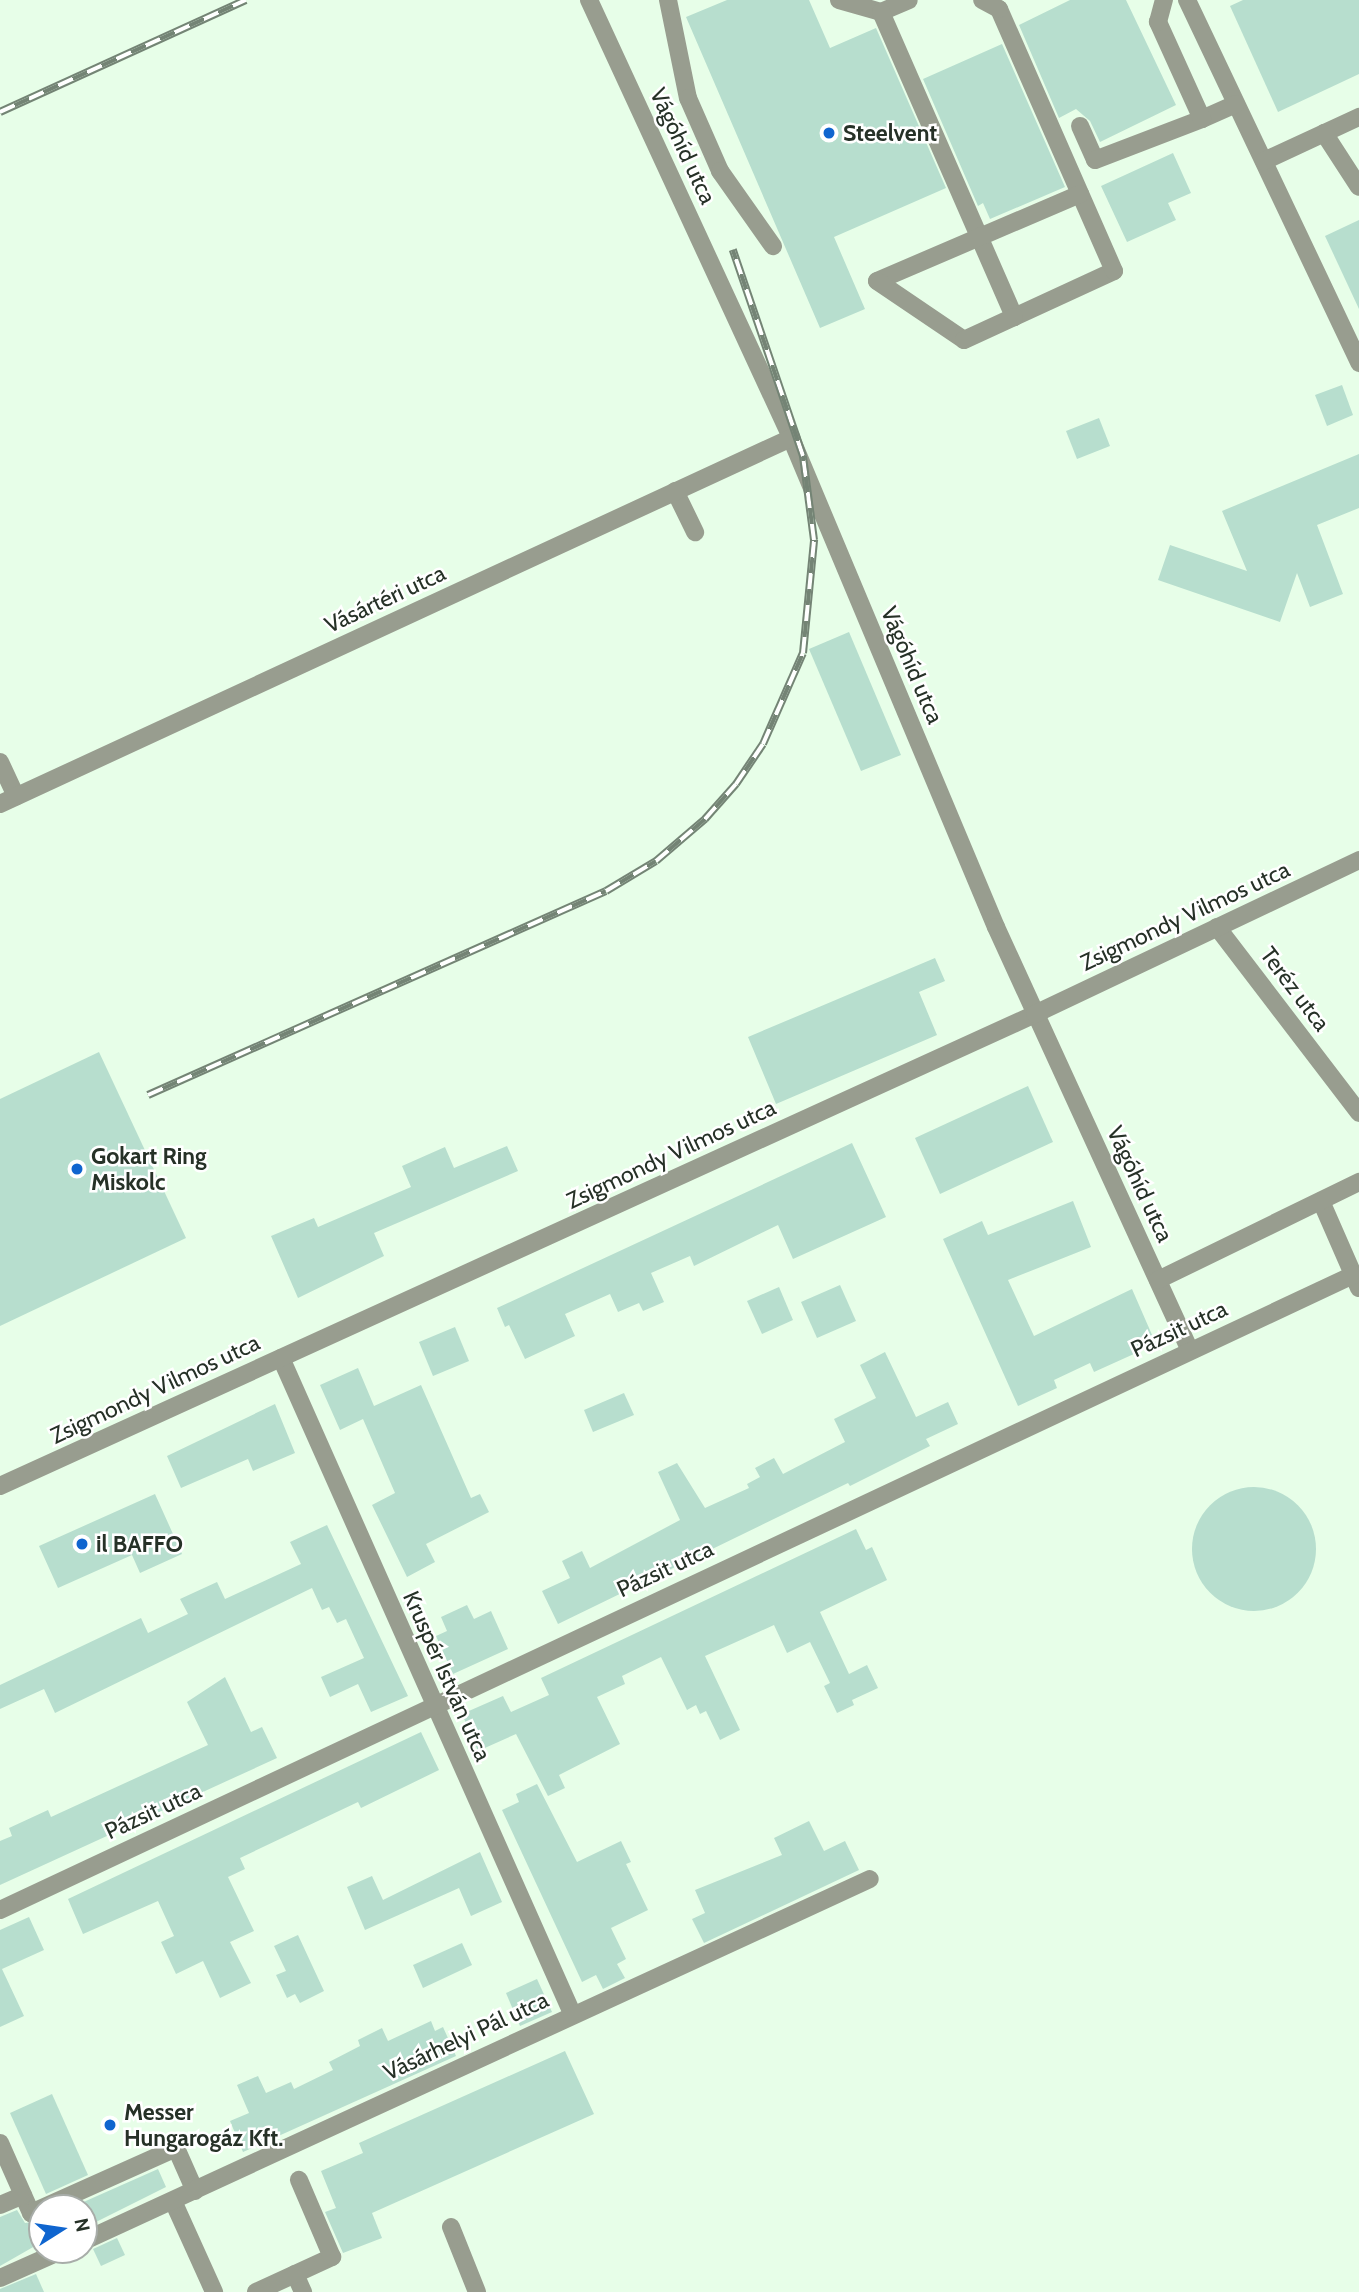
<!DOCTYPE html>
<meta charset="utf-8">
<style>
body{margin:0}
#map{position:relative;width:1359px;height:2292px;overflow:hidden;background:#e7fee8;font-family:Cabin,sans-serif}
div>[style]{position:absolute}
.building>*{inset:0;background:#b7dece}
.round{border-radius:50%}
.minor>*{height:18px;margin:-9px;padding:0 9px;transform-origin:9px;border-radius:9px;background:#989d8f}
.rail>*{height:8px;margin-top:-4px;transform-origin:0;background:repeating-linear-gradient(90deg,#fff 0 16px,#748475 0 32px);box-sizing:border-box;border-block:2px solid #748475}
.dots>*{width:19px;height:19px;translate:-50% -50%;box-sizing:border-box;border:4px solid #fff;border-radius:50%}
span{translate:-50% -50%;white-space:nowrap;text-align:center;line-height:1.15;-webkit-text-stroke:5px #fff;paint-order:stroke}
.poi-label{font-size:23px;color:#263127;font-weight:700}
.left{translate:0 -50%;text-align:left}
.street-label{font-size:23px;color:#263127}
.north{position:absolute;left:28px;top:2194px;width:70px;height:70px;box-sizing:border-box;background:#fff;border:2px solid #a8ada9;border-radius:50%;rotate:78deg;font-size:19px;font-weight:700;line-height:28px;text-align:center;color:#263127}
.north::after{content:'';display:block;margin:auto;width:24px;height:32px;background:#0f65cf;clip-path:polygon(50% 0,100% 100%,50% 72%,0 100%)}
</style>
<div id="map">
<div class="building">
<div style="clip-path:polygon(727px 0,809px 0,830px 48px,876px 28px,946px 188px,834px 237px,865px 309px,820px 328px,686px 17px)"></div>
<div style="clip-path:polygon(1070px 0,1126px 0,1176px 105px,1100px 142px,1090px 121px,1076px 109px,1059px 118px,1019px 25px)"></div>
<div style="clip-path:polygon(1243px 0,1359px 0,1359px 74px,1278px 112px,1230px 6px)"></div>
<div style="clip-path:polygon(1002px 44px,1065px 187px,990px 219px,983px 203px,978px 206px,923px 79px)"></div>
<div style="clip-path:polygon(1173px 153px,1191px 193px,1168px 203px,1176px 220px,1127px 242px,1101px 186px)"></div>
<div style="clip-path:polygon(1359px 220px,1359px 309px,1325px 236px)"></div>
<div style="clip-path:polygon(1342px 385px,1353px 415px,1327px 426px,1315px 395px)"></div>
<div style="clip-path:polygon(1099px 418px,1110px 446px,1077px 459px,1066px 431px)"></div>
<div style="clip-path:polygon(1359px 454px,1359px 508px,1317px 525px,1343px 594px,1310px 607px,1297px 573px,1280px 622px,1158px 580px,1170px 545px,1247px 571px,1222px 511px)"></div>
<div style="clip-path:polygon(849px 632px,901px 755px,861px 771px,809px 649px)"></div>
<div style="clip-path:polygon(935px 958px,945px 981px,919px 992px,937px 1035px,776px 1104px,748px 1037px)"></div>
<div style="clip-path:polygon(99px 1052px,186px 1238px,0 1326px,0 1099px)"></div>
<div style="clip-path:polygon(1028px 1086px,1053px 1142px,940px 1194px,915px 1138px)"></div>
<div style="clip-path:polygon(852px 1143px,886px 1217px,793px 1259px,778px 1225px,694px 1266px,690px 1256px,651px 1273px,664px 1302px,643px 1311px,639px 1303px,618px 1312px,610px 1294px,565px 1314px,575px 1336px,525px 1359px,509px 1325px,505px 1327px,497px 1308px)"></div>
<div style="clip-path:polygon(507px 1146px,518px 1171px,374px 1233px,384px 1256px,298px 1298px,271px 1236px,314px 1218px,318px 1227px,411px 1187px,402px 1166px,445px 1147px,454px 1168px)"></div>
<div style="clip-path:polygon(1073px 1201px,1091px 1247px,1008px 1280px,1034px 1336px,1132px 1289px,1156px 1344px,1094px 1372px,1090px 1363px,1054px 1380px,1057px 1388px,1018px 1406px,943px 1239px,982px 1221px,988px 1235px)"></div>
<div style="clip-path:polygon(840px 1285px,856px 1321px,817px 1338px,801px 1302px)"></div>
<div style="clip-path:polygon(779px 1287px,793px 1320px,762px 1334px,747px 1301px)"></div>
<div style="clip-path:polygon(455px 1327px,469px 1361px,433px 1376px,419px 1342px)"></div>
<div style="clip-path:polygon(885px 1352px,916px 1417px,948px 1402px,958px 1424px,926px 1439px,930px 1446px,850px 1486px,848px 1483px,558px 1624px,542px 1591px,570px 1578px,562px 1561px,582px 1551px,590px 1568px,680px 1520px,658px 1472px,677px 1463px,705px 1508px,749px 1488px,747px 1484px,760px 1477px,755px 1468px,774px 1458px,783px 1474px,845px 1442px,834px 1419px,876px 1398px,860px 1365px)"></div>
<div style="clip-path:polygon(358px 1368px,374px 1406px,421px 1385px,471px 1498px,480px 1494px,489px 1512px,426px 1544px,435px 1562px,407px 1577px,372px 1505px,395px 1493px,363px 1419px,340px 1430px,320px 1385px)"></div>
<div style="clip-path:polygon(624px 1393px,634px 1415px,593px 1432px,584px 1410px)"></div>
<div style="clip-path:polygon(275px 1404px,295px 1453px,253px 1471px,248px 1459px,181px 1488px,167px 1456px)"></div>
<div class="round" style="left:1192px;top:1487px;width:124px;height:124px"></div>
<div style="clip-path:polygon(155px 1494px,182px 1554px,140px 1573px,132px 1555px,58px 1588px,39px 1546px)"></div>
<div style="clip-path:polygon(327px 1525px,408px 1696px,371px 1712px,358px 1684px,330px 1697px,321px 1677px,364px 1658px,346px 1619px,337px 1623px,329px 1607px,322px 1610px,312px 1588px,55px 1713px,44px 1689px,0 1709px,0 1685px,141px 1618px,148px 1633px,188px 1614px,180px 1599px,217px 1582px,225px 1599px,301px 1564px,290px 1542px)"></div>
<div style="clip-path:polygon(856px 1529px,866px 1550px,872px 1547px,887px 1580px,820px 1612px,849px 1674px,867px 1665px,878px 1688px,852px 1700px,854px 1705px,837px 1713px,824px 1686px,830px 1683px,810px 1642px,787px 1653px,774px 1625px,705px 1656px,740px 1730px,720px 1740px,706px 1711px,700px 1714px,696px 1705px,687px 1710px,661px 1657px,622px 1676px,625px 1684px,597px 1697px,620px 1744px,559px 1775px,565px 1788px,548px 1796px,516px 1734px,478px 1751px,462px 1714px,503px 1696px,511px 1712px,549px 1695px,541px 1678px)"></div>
<div style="clip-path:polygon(467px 1605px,474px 1619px,491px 1611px,508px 1649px,453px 1674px,436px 1636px,447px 1631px,441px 1617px)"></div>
<div style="clip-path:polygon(225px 1677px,251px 1732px,262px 1727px,277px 1758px,0 1885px,0 1841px,12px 1836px,9px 1828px,48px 1810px,51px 1817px,208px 1745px,187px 1702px)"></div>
<div style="clip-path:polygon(421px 1732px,439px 1770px,361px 1808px,358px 1802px,240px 1858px,245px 1869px,228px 1877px,254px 1931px,230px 1942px,251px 1983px,220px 1998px,203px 1961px,176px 1974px,161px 1942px,174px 1936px,158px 1901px,83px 1934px,68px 1899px)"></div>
<div style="clip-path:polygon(537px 1784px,577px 1862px,621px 1841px,631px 1862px,626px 1864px,648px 1910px,611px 1928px,626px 1959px,617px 1964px,625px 1978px,603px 1989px,596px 1975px,582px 1982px,502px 1810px,519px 1802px,516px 1794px)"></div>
<div style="clip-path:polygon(809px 1821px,824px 1851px,845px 1841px,859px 1870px,704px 1943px,692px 1919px,705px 1913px,695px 1890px,782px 1855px,774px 1838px)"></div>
<div style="clip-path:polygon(480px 1852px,502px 1902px,471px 1916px,459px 1888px,365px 1930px,347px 1887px,372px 1876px,383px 1900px)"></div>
<div style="clip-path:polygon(29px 1917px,44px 1950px,2px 1969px,24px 2016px,0 2027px,0 1930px)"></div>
<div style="clip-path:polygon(298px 1935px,324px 1991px,300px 2003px,295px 1994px,287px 1998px,276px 1975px,286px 1971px,274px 1946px)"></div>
<div style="clip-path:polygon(462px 1943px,472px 1965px,423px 1988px,413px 1965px)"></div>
<div style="clip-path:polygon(537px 1979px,552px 2012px,520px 2026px,506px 1993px)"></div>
<div style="clip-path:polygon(431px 2021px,435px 2031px,443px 2027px,456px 2056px,243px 2152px,230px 2121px,249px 2113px,237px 2085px,258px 2076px,266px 2093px,291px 2082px,294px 2089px,333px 2070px,329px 2062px,360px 2046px,358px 2040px,382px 2028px,388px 2041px)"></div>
<div style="clip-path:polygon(565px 2051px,594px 2114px,372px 2213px,382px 2238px,343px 2253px,325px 2212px,336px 2208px,321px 2171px,363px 2153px,359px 2143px)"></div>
<div style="clip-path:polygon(52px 2094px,88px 2175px,46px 2194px,10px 2113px)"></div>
<div style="clip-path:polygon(158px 2169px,166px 2187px,84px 2228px,84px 2208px,70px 2208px)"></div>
<div style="clip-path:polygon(17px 2210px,25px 2223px,42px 2221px,42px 2242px,0 2266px,0 2217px)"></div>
<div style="clip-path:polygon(117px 2238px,125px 2255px,101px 2266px,93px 2249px)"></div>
<div style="clip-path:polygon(36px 2274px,44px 2292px,0 2292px,0 2289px)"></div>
</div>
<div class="minor">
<div style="left:589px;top:0;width:482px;rotate:65.2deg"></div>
<div style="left:791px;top:438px;width:530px;rotate:67.26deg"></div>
<div style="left:996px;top:927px;width:465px;rotate:65.4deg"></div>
<div style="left:668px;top:0;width:100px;rotate:78.5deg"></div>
<div style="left:688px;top:98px;width:80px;rotate:66.3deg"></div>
<div style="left:720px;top:171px;width:92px;rotate:54.8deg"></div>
<div style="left:839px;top:0;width:44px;rotate:15.9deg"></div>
<div style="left:881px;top:12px;width:30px;rotate:-23deg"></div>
<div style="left:1187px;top:0;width:402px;rotate:64.6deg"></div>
<div style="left:881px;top:12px;width:333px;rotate:66.4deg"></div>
<div style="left:1014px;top:317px;width:110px;rotate:-24.7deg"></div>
<div style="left:1114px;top:271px;width:286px;rotate:-113.7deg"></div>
<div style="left:999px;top:9px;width:19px;rotate:-152deg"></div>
<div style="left:1202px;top:119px;width:37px;rotate:-24deg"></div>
<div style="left:1080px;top:126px;width:37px;rotate:66deg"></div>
<div style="left:1095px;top:160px;width:115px;rotate:-21deg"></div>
<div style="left:1202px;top:119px;width:107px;rotate:-114.4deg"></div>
<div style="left:1158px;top:22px;width:23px;rotate:-75deg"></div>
<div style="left:1324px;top:133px;width:64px;rotate:57.1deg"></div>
<div style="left:1264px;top:161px;width:105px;rotate:-24.9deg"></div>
<div style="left:877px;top:281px;width:221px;rotate:-23.2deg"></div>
<div style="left:877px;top:281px;width:105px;rotate:34.1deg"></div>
<div style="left:964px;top:340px;width:55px;rotate:-24.7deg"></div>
<div style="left:675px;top:491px;width:46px;rotate:64deg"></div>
<div style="left:0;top:762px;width:38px;rotate:65deg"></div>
<div style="left:0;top:804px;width:872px;rotate:-24.83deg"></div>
<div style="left:1217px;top:927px;width:234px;rotate:52.6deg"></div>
<div style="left:1321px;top:1201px;width:95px;rotate:66.4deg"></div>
<div style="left:1158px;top:1280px;width:224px;rotate:-26deg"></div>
<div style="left:281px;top:1358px;width:717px;rotate:66.05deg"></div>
<div style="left:0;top:1486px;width:1138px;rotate:-24.51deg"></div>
<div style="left:1035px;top:1014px;width:359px;rotate:-25.4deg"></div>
<div style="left:0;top:1910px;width:1495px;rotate:-25.14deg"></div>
<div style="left:0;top:2143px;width:77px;rotate:66.1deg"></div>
<div style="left:31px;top:2213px;width:159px;rotate:-24.1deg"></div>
<div style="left:176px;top:2148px;width:47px;rotate:66.2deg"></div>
<div style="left:173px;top:2201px;width:100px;rotate:65.7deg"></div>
<div style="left:0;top:2205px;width:25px;rotate:-23deg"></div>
<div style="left:451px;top:2227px;width:70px;rotate:68.2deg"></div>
<div style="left:84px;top:2241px;width:865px;rotate:-24.73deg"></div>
<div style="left:295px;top:2274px;width:20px;rotate:66deg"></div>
<div style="left:0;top:2278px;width:69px;rotate:-24deg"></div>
<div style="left:256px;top:2292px;width:84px;rotate:-24.7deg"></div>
<div style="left:332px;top:2257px;width:84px;rotate:-113.2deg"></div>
</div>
<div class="rail">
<div style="left:0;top:112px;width:270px;rotate:-24.5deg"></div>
<div style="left:148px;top:1095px;width:501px;rotate:-24.01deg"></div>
<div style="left:606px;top:891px;width:58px;rotate:-31deg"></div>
<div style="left:656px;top:861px;width:65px;rotate:-40.6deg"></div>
<div style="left:705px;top:819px;width:47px;rotate:-48.5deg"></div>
<div style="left:736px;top:784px;width:48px;rotate:-56deg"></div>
<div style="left:763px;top:744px;width:99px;rotate:-66.3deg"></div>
<div style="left:803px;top:653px;width:114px;rotate:-84.4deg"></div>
<div style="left:814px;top:540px;width:85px;rotate:-97.5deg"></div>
<div style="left:803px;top:456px;width:218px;rotate:-108.8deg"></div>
</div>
<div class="dots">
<div style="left:829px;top:133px;background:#0f65cf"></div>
<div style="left:77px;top:1169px;background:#0f65cf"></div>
<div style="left:82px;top:1544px;background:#0f65cf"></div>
<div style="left:110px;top:2125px;background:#0f65cf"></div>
</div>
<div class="poi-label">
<span class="left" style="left:843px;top:133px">Steelvent</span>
<span class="left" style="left:91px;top:1169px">Gokart Ring<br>Miskolc</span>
<span class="left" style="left:96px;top:1544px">il BAFFO</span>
<span class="left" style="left:124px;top:2125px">Messer<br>Hungarogáz Kft.</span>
</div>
<div class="street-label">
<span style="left:683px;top:146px;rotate:65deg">Vágóhíd utca</span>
<span style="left:385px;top:599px;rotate:-25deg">Vásártéri utca</span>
<span style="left:912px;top:665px;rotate:67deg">Vágóhíd utca</span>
<span style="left:1185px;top:916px;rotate:-25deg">Zsigmondy Vilmos utca</span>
<span style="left:1295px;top:989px;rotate:53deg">Teréz utca</span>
<span style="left:671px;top:1154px;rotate:-25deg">Zsigmondy Vilmos utca</span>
<span style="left:1140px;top:1184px;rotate:65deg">Vágóhíd utca</span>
<span style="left:1179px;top:1329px;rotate:-25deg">Pázsit utca</span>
<span style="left:155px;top:1389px;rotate:-25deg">Zsigmondy Vilmos utca</span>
<span style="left:665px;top:1569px;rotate:-25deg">Pázsit utca</span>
<span style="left:447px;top:1676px;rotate:66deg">Kruspér István utca</span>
<span style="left:153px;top:1811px;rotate:-25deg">Pázsit utca</span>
<span style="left:466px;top:2036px;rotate:-25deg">Vásárhelyi Pál utca</span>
</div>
<div class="north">N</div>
</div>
